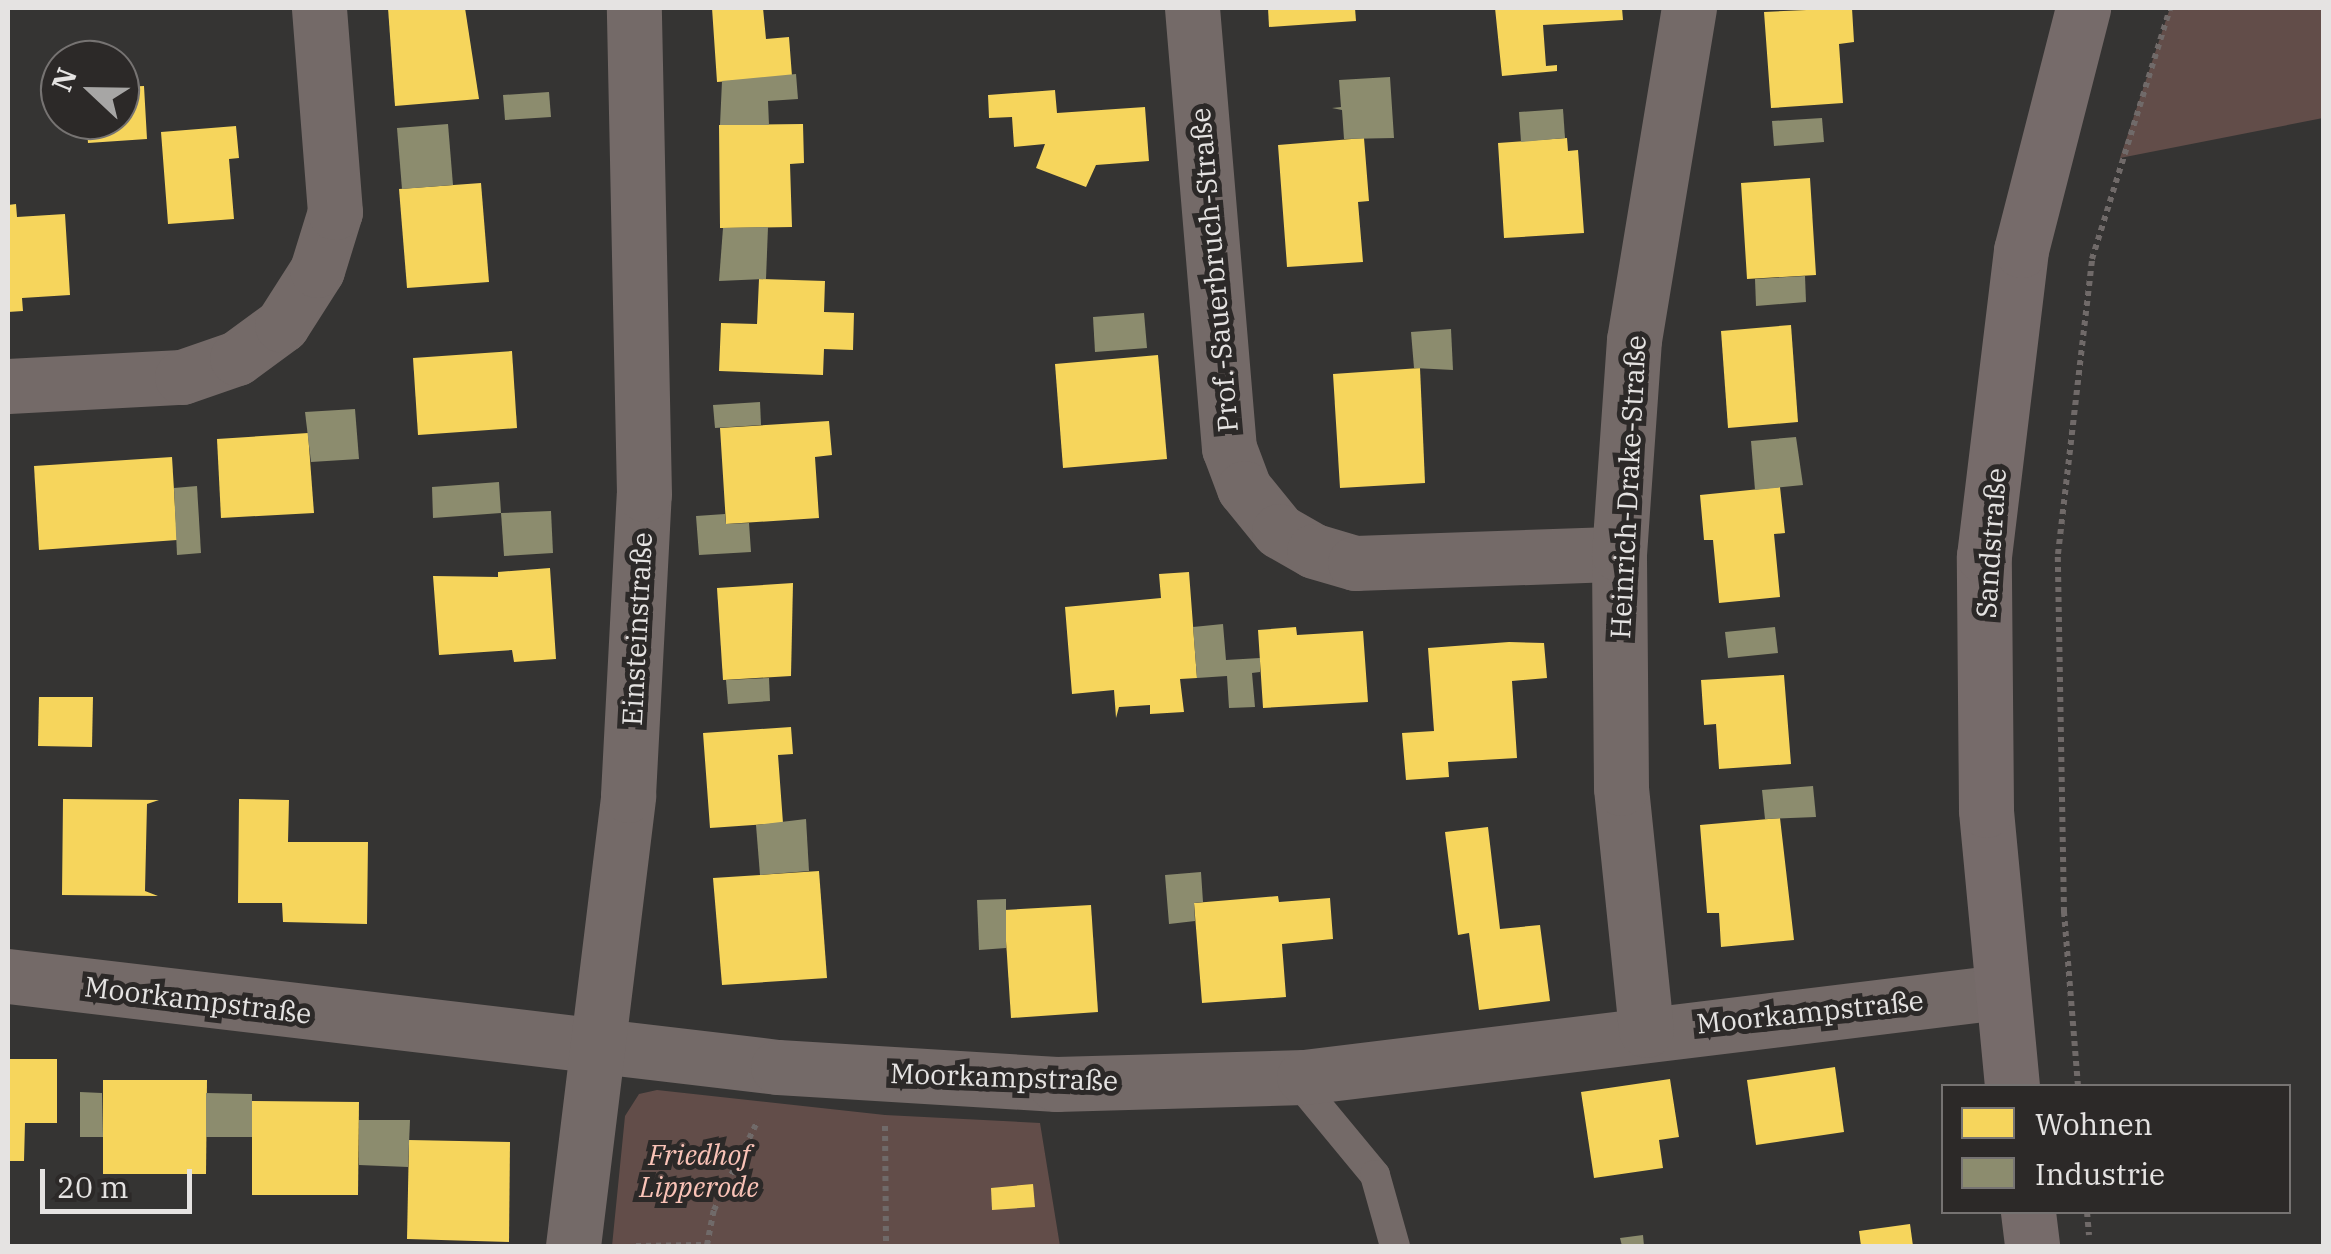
<!DOCTYPE html>
<meta charset="utf-8">
<style>
body{margin:0}
#map{position:relative;width:2331px;height:1254px;overflow:hidden;background:#353433;font-family:"IBM Plex Serif",serif}
div>[style]{position:absolute}
.green>*{inset:0;background:#624d49}
.homes>*{inset:0;background:#f6d55c}
.industry>*{inset:0;background:#8c8c6e}
.path>*{height:6px;margin-top:-3px;transform-origin:0;background:repeating-linear-gradient(90deg,#706a69 0 5px,transparent 0 10px)}
.lane>*{height:30px;margin:-15px;padding:0 15px;transform-origin:15px;border-radius:15px;background:#746a68}
.street>*{height:55px;margin:-27.5px;padding:0 27.5px;transform-origin:27.5px;border-radius:27.5px;background:#746a68}
.secondary>*{height:55px;margin:-27.5px;padding:0 27.5px;transform-origin:27.5px;border-radius:27.5px;background:#766b6a}
span{translate:-50% -50%;white-space:nowrap;text-align:center;line-height:1.15;-webkit-text-stroke:10px #2c2928;paint-order:stroke}
.street-label{font-size:28px;color:#e5e3e2}
.park-label{font-size:28px;color:#fac3b7;font-style:italic}
.frame{position:absolute;inset:0;border:10px solid #e5e3e2;pointer-events:none}
.legend{position:absolute;left:1941px;top:1084px;width:350px;height:130px;box-sizing:border-box;background:#2c2928;border:2px solid #767372;margin:0;padding:12px 18px;list-style:none;font-size:30px;color:#e5e3e2}
.legend li{display:flex;align-items:center;gap:20px;height:50px}
.legend b{width:50px;border:2px solid #767372}
.north{position:absolute;left:40px;top:40px;width:100px;height:100px;box-sizing:border-box;background:#2c2928;border:2px solid #767372;border-radius:50%;rotate:292deg;font-size:28px;font-weight:700;line-height:40px;text-align:center;color:#e5e3e2}
.north::after{content:'';display:block;margin:auto;width:35px;height:45px;background:#a7a6a5;clip-path:polygon(50% 0,100% 100%,50% 72%,0 100%)}
.scale{position:absolute;left:40px;top:1169px;width:152px;height:45px;box-sizing:border-box;border:5px solid #e5e3e2;border-top:0;padding-left:12px;font-size:30px;line-height:35px;white-space:nowrap;color:#e5e3e2;-webkit-text-stroke:8px #2c2928;paint-order:stroke}
</style>
<div id="map">
<div class="green">
<div style="clip-path:polygon(2170px 8px,2323px 8px,2323px 118px,2120px 158px)"></div>
<div style="clip-path:polygon(657px 1090px,885px 1115px,1040px 1123px,1060px 1246px,612px 1246px,625px 1116px,639px 1094px)"></div>
</div>
<div class="homes">
<div style="clip-path:polygon(388px 8px,465px 8px,479px 99px,395px 106px)"></div>
<div style="clip-path:polygon(712px 8px,763px 8px,766px 39px,789px 37px,792px 76px,717px 82px)"></div>
<div style="clip-path:polygon(1268px 8px,1355px 8px,1356px 21px,1269px 27px)"></div>
<div style="clip-path:polygon(1495px 8px,1622px 8px,1623px 20px,1543px 25px,1546px 66px,1557px 65px,1557px 71px,1502px 76px)"></div>
<div style="clip-path:polygon(1852px 8px,1854px 42px,1839px 44px,1843px 103px,1771px 108px,1764px 12px)"></div>
<div style="clip-path:polygon(144px 86px,147px 139px,88px 143px,86px 120px,120px 120px,120px 87px)"></div>
<div style="clip-path:polygon(1055px 90px,1057px 113px,1145px 107px,1149px 161px,1096px 165px,1086px 187px,1036px 168px,1045px 144px,1014px 147px,1012px 117px,989px 118px,988px 95px)"></div>
<div style="clip-path:polygon(803px 124px,804px 163px,790px 164px,792px 227px,720px 228px,719px 125px)"></div>
<div style="clip-path:polygon(236px 126px,239px 158px,229px 159px,234px 219px,168px 224px,161px 132px)"></div>
<div style="clip-path:polygon(1364px 138px,1369px 201px,1358px 202px,1363px 262px,1287px 267px,1278px 145px)"></div>
<div style="clip-path:polygon(1567px 138px,1568px 151px,1578px 150px,1584px 233px,1504px 238px,1498px 143px)"></div>
<div style="clip-path:polygon(1810px 178px,1816px 275px,1747px 279px,1741px 183px)"></div>
<div style="clip-path:polygon(481px 183px,489px 282px,407px 288px,399px 189px)"></div>
<div style="clip-path:polygon(16px 204px,17px 217px,65px 214px,70px 295px,22px 298px,23px 311px,8px 312px,8px 205px)"></div>
<div style="clip-path:polygon(759px 279px,825px 281px,824px 312px,854px 313px,853px 350px,824px 349px,823px 375px,719px 371px,721px 323px,757px 324px)"></div>
<div style="clip-path:polygon(1791px 325px,1798px 422px,1728px 428px,1721px 331px)"></div>
<div style="clip-path:polygon(512px 351px,517px 428px,418px 435px,413px 358px)"></div>
<div style="clip-path:polygon(1158px 355px,1167px 459px,1063px 468px,1055px 364px)"></div>
<div style="clip-path:polygon(1420px 368px,1425px 483px,1340px 488px,1333px 374px)"></div>
<div style="clip-path:polygon(829px 421px,832px 455px,815px 457px,819px 518px,726px 524px,720px 428px)"></div>
<div style="clip-path:polygon(308px 433px,314px 513px,221px 518px,217px 439px)"></div>
<div style="clip-path:polygon(172px 457px,177px 540px,39px 550px,34px 466px)"></div>
<div style="clip-path:polygon(1780px 487px,1785px 533px,1774px 534px,1780px 597px,1719px 603px,1713px 540px,1704px 540px,1700px 495px)"></div>
<div style="clip-path:polygon(550px 568px,556px 659px,514px 662px,512px 650px,439px 655px,433px 576px,498px 577px,498px 572px)"></div>
<div style="clip-path:polygon(1189px 572px,1197px 678px,1180px 679px,1184px 712px,1150px 714px,1150px 705px,1119px 707px,1116px 718px,1114px 690px,1072px 694px,1065px 607px,1161px 598px,1159px 574px)"></div>
<div style="clip-path:polygon(793px 583px,791px 676px,723px 680px,717px 588px)"></div>
<div style="clip-path:polygon(1296px 627px,1297px 635px,1363px 631px,1368px 702px,1263px 708px,1258px 630px)"></div>
<div style="clip-path:polygon(1509px 642px,1544px 643px,1547px 678px,1512px 681px,1517px 758px,1448px 762px,1449px 777px,1406px 780px,1402px 733px,1434px 731px,1428px 648px)"></div>
<div style="clip-path:polygon(1784px 675px,1791px 764px,1719px 769px,1716px 724px,1704px 725px,1701px 680px)"></div>
<div style="clip-path:polygon(39px 697px,93px 697px,92px 747px,38px 746px)"></div>
<div style="clip-path:polygon(791px 727px,793px 754px,778px 755px,783px 823px,710px 828px,703px 733px)"></div>
<div style="clip-path:polygon(63px 799px,159px 800px,147px 804px,145px 891px,158px 896px,62px 895px)"></div>
<div style="clip-path:polygon(239px 799px,289px 800px,288px 842px,368px 842px,367px 924px,283px 922px,282px 903px,238px 903px)"></div>
<div style="clip-path:polygon(1780px 818px,1794px 940px,1721px 947px,1719px 913px,1707px 913px,1700px 825px)"></div>
<div style="clip-path:polygon(1488px 827px,1500px 929px,1540px 925px,1550px 1001px,1479px 1010px,1469px 933px,1458px 935px,1445px 832px)"></div>
<div style="clip-path:polygon(819px 871px,827px 978px,722px 985px,713px 878px)"></div>
<div style="clip-path:polygon(1278px 896px,1279px 902px,1330px 898px,1333px 939px,1282px 944px,1286px 997px,1202px 1003px,1194px 903px)"></div>
<div style="clip-path:polygon(1091px 905px,1098px 1012px,1011px 1018px,1004px 910px)"></div>
<div style="clip-path:polygon(8px 1059px,57px 1059px,57px 1123px,25px 1123px,24px 1161px,8px 1161px)"></div>
<div style="clip-path:polygon(1835px 1067px,1844px 1132px,1756px 1145px,1747px 1080px)"></div>
<div style="clip-path:polygon(1670px 1079px,1679px 1137px,1659px 1140px,1663px 1168px,1594px 1178px,1581px 1092px)"></div>
<div style="clip-path:polygon(103px 1080px,207px 1080px,206px 1174px,103px 1174px)"></div>
<div style="clip-path:polygon(252px 1101px,359px 1102px,358px 1195px,252px 1195px)"></div>
<div style="clip-path:polygon(409px 1140px,510px 1142px,509px 1242px,407px 1239px)"></div>
<div style="clip-path:polygon(1033px 1184px,1035px 1207px,992px 1210px,991px 1188px)"></div>
<div style="clip-path:polygon(1910px 1224px,1913px 1246px,1861px 1246px,1859px 1231px)"></div>
</div>
<div class="industry">
<div style="clip-path:polygon(796px 74px,798px 99px,768px 101px,769px 125px,720px 125px,722px 81px)"></div>
<div style="clip-path:polygon(1390px 77px,1394px 138px,1344px 139px,1342px 110px,1332px 108px,1341px 107px,1339px 80px)"></div>
<div style="clip-path:polygon(549px 92px,551px 117px,505px 120px,503px 95px)"></div>
<div style="clip-path:polygon(1563px 109px,1565px 138px,1521px 142px,1519px 112px)"></div>
<div style="clip-path:polygon(1822px 118px,1824px 142px,1774px 146px,1772px 121px)"></div>
<div style="clip-path:polygon(448px 124px,453px 185px,402px 189px,397px 128px)"></div>
<div style="clip-path:polygon(768px 227px,766px 279px,719px 281px,723px 228px)"></div>
<div style="clip-path:polygon(1805px 276px,1806px 302px,1756px 306px,1755px 279px)"></div>
<div style="clip-path:polygon(1144px 313px,1147px 348px,1095px 352px,1093px 317px)"></div>
<div style="clip-path:polygon(1451px 329px,1453px 370px,1414px 368px,1411px 332px)"></div>
<div style="clip-path:polygon(760px 402px,761px 425px,715px 428px,713px 405px)"></div>
<div style="clip-path:polygon(355px 409px,359px 459px,311px 462px,305px 412px)"></div>
<div style="clip-path:polygon(1796px 437px,1803px 485px,1755px 490px,1751px 441px)"></div>
<div style="clip-path:polygon(499px 482px,501px 513px,433px 518px,432px 487px)"></div>
<div style="clip-path:polygon(197px 486px,201px 553px,177px 555px,174px 488px)"></div>
<div style="clip-path:polygon(551px 511px,553px 553px,504px 556px,501px 513px)"></div>
<div style="clip-path:polygon(725px 514px,726px 524px,749px 523px,751px 552px,699px 555px,696px 516px)"></div>
<div style="clip-path:polygon(1223px 624px,1226px 660px,1260px 658px,1260px 672px,1252px 673px,1255px 707px,1229px 708px,1227px 676px,1197px 678px,1193px 627px)"></div>
<div style="clip-path:polygon(1775px 627px,1778px 653px,1728px 658px,1725px 632px)"></div>
<div style="clip-path:polygon(769px 678px,770px 701px,728px 704px,726px 680px)"></div>
<div style="clip-path:polygon(1813px 786px,1816px 817px,1765px 819px,1762px 790px)"></div>
<div style="clip-path:polygon(806px 819px,809px 871px,760px 875px,756px 825px)"></div>
<div style="clip-path:polygon(1201px 872px,1203px 902px,1194px 903px,1195px 921px,1169px 924px,1165px 875px)"></div>
<div style="clip-path:polygon(1006px 899px,1006px 948px,979px 950px,977px 900px)"></div>
<div style="clip-path:polygon(80px 1092px,102px 1093px,103px 1137px,80px 1137px)"></div>
<div style="clip-path:polygon(206px 1093px,252px 1094px,252px 1137px,206px 1137px)"></div>
<div style="clip-path:polygon(359px 1120px,410px 1120px,408px 1167px,359px 1165px)"></div>
<div style="clip-path:polygon(1643px 1235px,1644px 1246px,1622px 1246px,1620px 1238px)"></div>
</div>
<div class="path">
<div style="left:2078px;top:1086px;width:175px;rotate:-94.6deg"></div>
<div style="left:2064px;top:912px;width:358px;rotate:-91deg"></div>
<div style="left:2058px;top:554px;width:297px;rotate:-83.4deg"></div>
<div style="left:2092px;top:259px;width:263px;rotate:-72.7deg"></div>
<div style="left:885px;top:1126px;width:120px;rotate:89.5deg"></div>
<div style="left:2087px;top:1212px;width:23px;rotate:85deg"></div>
<div style="left:636px;top:1246px;width:71px;rotate:-0.8deg"></div>
<div style="left:707px;top:1245px;width:36px;rotate:-79deg"></div>
<div style="left:714px;top:1210px;width:100px;rotate:-63.9deg"></div>
</div>
<div class="lane">
<div style="left:1294px;top:1077px;width:127px;rotate:50.4deg"></div>
<div style="left:1375px;top:1175px;width:74px;rotate:74.3deg"></div>
</div>
<div class="street">
<div style="left:1192px;top:8px;width:442px;rotate:85.2deg"></div>
<div style="left:1229px;top:448px;width:43px;rotate:69.4deg"></div>
<div style="left:1244px;top:488px;width:55px;rotate:50.9deg"></div>
<div style="left:1279px;top:531px;width:40px;rotate:29.7deg"></div>
<div style="left:1314px;top:551px;width:43px;rotate:16.3deg"></div>
<div style="left:1355px;top:563px;width:264px;rotate:-2deg"></div>
<div style="left:8px;top:386px;width:174px;rotate:-3deg"></div>
<div style="left:182px;top:377px;width:58px;rotate:-19.1deg"></div>
<div style="left:237px;top:358px;width:56px;rotate:-36.3deg"></div>
<div style="left:282px;top:325px;width:65px;rotate:-57.5deg"></div>
<div style="left:317px;top:270px;width:61px;rotate:-72.8deg"></div>
<div style="left:335px;top:212px;width:205px;rotate:-94.5deg"></div>
<div style="left:8px;top:976px;width:775px;rotate:6.74deg"></div>
<div style="left:778px;top:1067px;width:279px;rotate:3.5deg"></div>
<div style="left:1056px;top:1084px;width:248px;rotate:-1.6deg"></div>
<div style="left:1304px;top:1077px;width:701px;rotate:-6.96deg"></div>
<div style="left:1646px;top:1030px;width:243px;rotate:-95.9deg"></div>
<div style="left:1621px;top:788px;width:234px;rotate:-90.5deg"></div>
<div style="left:1619px;top:554px;width:215px;rotate:-86deg"></div>
<div style="left:1634px;top:340px;width:337px;rotate:-80.6deg"></div>
<div style="left:573px;top:1246px;width:454px;rotate:-83deg"></div>
<div style="left:628px;top:795px;width:301px;rotate:-87deg"></div>
<div style="left:644px;top:494px;width:486px;rotate:-91.2deg"></div>
</div>
<div class="secondary">
<div style="left:2012px;top:1086px;width:277px;rotate:-95.4deg"></div>
<div style="left:1986px;top:810px;width:254px;rotate:-90.5deg"></div>
<div style="left:1984px;top:556px;width:308px;rotate:-83.1deg"></div>
<div style="left:2021px;top:250px;width:250px;rotate:-75.6deg"></div>
<div style="left:2028px;top:1212px;width:34px;rotate:83deg"></div>
</div>
<div class="street-label">
<span style="left:1214px;top:270px;rotate:-95deg">Prof.-Sauerbruch-Straße</span>
<span style="left:1628px;top:487px;rotate:-87deg">Heinrich-Drake-Straße</span>
<span style="left:1991px;top:543px;rotate:-86deg">Sandstraße</span>
<span style="left:637px;top:629px;rotate:-87deg">Einsteinstraße</span>
<span style="left:198px;top:1000px;rotate:7deg">Moorkampstraße</span>
<span style="left:1810px;top:1012px;rotate:-6deg">Moorkampstraße</span>
<span style="left:1004px;top:1077px;rotate:2deg">Moorkampstraße</span>
</div>
<div class="park-label">
<span style="left:699px;top:1171px">Friedhof<br>Lipperode</span>
</div>
<div class="frame"></div>
<ul class="legend">
<li><b style="height:28px;background:#f6d55c"></b>Wohnen</li>
<li><b style="height:28px;background:#8c8c6e"></b>Industrie</li>
</ul>
<div class="north">N</div>
<div class="scale">20 m</div>
</div>
